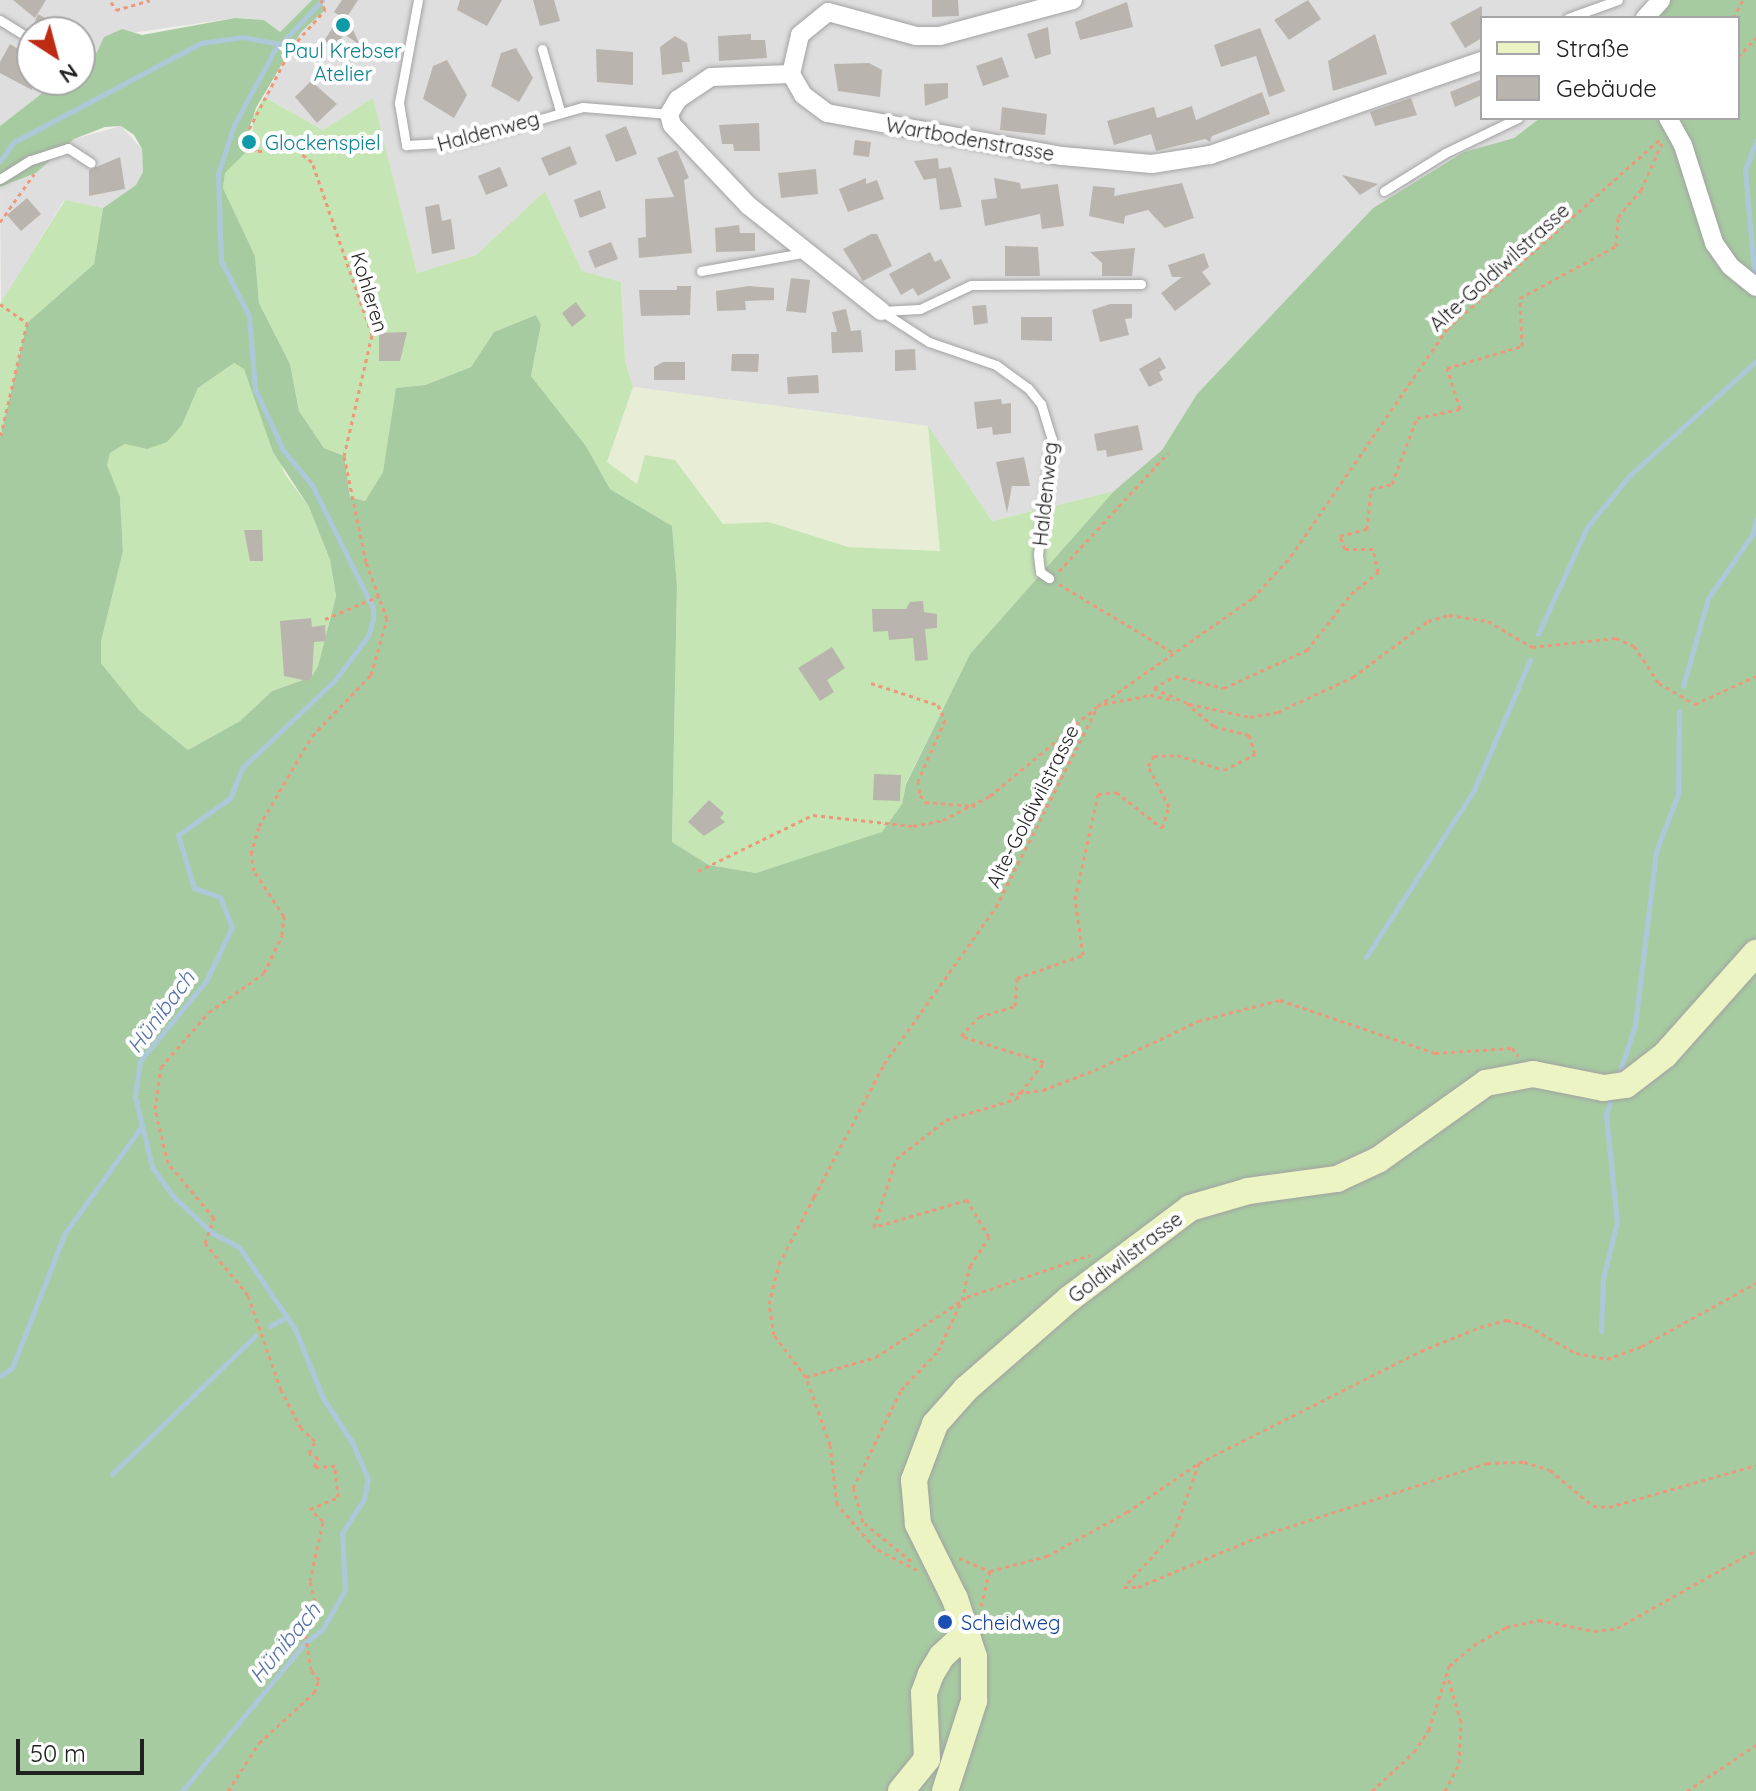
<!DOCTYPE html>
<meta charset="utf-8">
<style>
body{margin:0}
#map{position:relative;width:1756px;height:1791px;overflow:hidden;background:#f0efe8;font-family:Quicksand,sans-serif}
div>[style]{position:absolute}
.residential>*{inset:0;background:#dfdede}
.farmland>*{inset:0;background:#e8edd6}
.grass>*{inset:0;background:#c5e5b4}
.forest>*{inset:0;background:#a7cba1}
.stream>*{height:5px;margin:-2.5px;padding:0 2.5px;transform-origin:2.5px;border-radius:2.5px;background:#adc9d9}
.building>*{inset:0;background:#b9b5ae}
.path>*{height:3px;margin-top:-1.5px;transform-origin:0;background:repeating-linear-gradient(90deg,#ed987c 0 4px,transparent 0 8px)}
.roads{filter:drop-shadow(0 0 2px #a2a2a2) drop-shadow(0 0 2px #a2a2a2)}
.lane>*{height:9px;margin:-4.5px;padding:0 4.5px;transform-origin:4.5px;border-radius:4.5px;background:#fff}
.street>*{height:18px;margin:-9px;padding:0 9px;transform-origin:9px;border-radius:9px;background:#fff}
.secondary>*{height:26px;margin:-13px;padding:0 13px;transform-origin:13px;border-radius:13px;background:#ebf4c2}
.dots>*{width:22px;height:22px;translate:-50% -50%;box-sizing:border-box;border:4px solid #fff;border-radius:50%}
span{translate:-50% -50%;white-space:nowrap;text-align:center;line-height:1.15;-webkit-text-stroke:8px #fff;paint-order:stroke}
.culture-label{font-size:20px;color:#0d838f}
.left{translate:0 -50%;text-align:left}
.street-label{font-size:20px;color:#212121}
.transit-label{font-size:20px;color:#164399}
.water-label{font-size:22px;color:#5573a8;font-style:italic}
.legend{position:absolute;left:1480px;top:16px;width:260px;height:104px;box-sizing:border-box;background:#fff;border:2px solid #a6a6a6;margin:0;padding:10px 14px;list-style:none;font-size:24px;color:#212121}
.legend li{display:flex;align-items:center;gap:16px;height:40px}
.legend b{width:40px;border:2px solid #a6a6a6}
.north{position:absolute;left:16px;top:16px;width:80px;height:80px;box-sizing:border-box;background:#fff;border:2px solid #a6a6a6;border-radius:50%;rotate:144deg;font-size:22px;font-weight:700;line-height:32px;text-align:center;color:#212121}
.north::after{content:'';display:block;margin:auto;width:28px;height:36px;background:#be2b13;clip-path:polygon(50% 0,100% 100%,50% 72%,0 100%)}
.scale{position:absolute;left:16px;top:1739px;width:128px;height:36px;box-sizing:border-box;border:4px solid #212121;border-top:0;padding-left:10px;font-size:24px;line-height:28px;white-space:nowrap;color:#212121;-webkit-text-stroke:6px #fff;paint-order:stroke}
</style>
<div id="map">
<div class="residential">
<div style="clip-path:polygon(0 0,312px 0,280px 32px,264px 20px,235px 18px,104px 37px,96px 54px,80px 66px,80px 32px,32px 32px,32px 80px,59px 80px,0 126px)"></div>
<div style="clip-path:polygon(321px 0,1661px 0,1645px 18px,1482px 18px,1482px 118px,1540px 118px,1514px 138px,1464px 152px,1373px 208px,1197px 394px,1162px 450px,1114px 491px,992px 521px,927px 426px,633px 387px,625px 360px,621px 282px,582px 271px,545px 191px,476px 255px,417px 273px,373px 99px,323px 130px,264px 97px,301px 32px,325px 10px)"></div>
<div style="clip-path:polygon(121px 126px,142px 149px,143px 172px,136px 185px,103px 208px,64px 200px,1px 304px,0 187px,36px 173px,74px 139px)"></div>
</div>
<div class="farmland">
<div style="clip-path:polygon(633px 387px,928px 426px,941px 551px,848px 547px,769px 522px,723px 524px,675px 460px,637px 484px,607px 462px)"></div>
</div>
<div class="grass">
<div style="clip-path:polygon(264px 97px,323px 130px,373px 98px,417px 273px,476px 255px,545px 191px,582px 271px,621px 282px,625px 360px,633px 387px,607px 462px,637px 484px,645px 455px,675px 460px,723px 524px,769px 522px,848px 547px,940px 551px,928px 426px,992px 521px,1114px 491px,970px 654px,906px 783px,902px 804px,882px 833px,756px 873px,709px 865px,672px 842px,677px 586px,672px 526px,610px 489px,586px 446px,531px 376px,541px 326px,536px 315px,494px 332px,471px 367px,425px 385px,397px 388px,383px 472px,365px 501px,350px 497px,344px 457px,324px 448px,299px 411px,290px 364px,259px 303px,255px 256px,223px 188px,225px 173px,252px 143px,253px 116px)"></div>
<div style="clip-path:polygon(65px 200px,103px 208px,94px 264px,27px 323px,0 438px,0 304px)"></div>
<div style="clip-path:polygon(234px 363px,244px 369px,285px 474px,309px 507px,330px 560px,336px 596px,318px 666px,310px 677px,272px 691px,240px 721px,188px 750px,139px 710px,101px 663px,101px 642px,123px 551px,120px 497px,106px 465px,110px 453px,125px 444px,147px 449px,182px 425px,198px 388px)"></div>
</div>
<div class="forest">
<div style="clip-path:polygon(evenodd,312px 0,321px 0,325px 10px,301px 32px,256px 108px,249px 129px,256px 151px,245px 153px,225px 173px,223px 188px,255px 256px,259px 303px,290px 364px,299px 411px,324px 448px,344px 456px,350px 497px,365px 501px,383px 472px,396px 388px,425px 385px,471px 367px,494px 332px,536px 315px,541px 325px,531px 376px,586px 446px,610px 489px,672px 526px,677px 586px,672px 842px,709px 865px,756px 873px,882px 832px,902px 804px,906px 784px,970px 654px,1114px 491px,1162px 450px,1197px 394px,1373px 208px,1464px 152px,1514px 138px,1540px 118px,1738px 118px,1738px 18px,1645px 18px,1661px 0,1756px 0,1756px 1791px,0 1791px,0 438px,27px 323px,94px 264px,103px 208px,136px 185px,143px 172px,142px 149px,134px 135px,121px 126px,105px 127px,74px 139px,36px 173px,0 187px,0 126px,59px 80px,80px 80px,80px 66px,96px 54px,104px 37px,122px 29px,142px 35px,235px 18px,264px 20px,280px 32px,312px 0,234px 363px,244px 369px,273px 452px,309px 507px,330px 560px,336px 596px,318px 666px,311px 677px,272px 691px,240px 721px,188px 750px,139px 710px,101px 663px,101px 642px,123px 551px,120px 497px,107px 465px,110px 453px,125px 444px,147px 449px,167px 442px,182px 425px,198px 388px,234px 363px)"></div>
</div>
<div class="stream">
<div style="left:0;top:161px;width:24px;rotate:-54deg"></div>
<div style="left:14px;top:142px;width:212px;rotate:-27.9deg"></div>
<div style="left:201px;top:43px;width:42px;rotate:-8.1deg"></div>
<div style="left:243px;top:37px;width:38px;rotate:11deg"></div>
<div style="left:1754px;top:272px;width:102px;rotate:-95deg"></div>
<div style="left:1745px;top:170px;width:31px;rotate:-69deg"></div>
<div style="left:1538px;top:634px;width:118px;rotate:-65.4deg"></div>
<div style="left:1587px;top:527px;width:67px;rotate:-50.4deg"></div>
<div style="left:1630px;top:475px;width:170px;rotate:-42.1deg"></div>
<div style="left:1683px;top:686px;width:91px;rotate:-74.1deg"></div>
<div style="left:1708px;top:598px;width:77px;rotate:-55.1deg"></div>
<div style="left:1752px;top:535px;width:16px;rotate:-75deg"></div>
<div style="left:1366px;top:957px;width:199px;rotate:-57.1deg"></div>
<div style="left:1474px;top:790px;width:142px;rotate:-66.7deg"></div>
<div style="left:1620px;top:1071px;width:48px;rotate:-71.9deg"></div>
<div style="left:1635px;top:1025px;width:175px;rotate:-83.1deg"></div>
<div style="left:1656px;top:851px;width:61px;rotate:-68.9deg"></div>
<div style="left:1678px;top:794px;width:83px;rotate:-89.3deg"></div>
<div style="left:270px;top:1326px;width:18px;rotate:-29deg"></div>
<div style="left:1601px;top:1331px;width:52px;rotate:-87.8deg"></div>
<div style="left:1603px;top:1279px;width:59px;rotate:-76.2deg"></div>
<div style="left:1617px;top:1222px;width:108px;rotate:-95.9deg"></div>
<div style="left:1606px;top:1115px;width:14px;rotate:-73deg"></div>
<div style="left:0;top:1376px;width:14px;rotate:-34deg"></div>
<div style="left:12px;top:1368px;width:145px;rotate:-68.6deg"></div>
<div style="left:65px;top:1233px;width:132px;rotate:-54.3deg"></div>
<div style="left:112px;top:1474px;width:199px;rotate:-44deg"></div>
<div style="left:182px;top:1791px;width:192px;rotate:-50.3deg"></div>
<div style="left:305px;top:1643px;width:21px;rotate:-37deg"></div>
<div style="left:322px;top:1630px;width:46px;rotate:-60.1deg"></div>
<div style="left:345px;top:1590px;width:57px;rotate:-93deg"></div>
<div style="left:342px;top:1533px;width:40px;rotate:-57.1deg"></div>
<div style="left:364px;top:1499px;width:20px;rotate:-79deg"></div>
<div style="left:368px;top:1479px;width:40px;rotate:-113.4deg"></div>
<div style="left:352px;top:1442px;width:53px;rotate:-123.4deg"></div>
<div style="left:323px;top:1398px;width:74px;rotate:-112.1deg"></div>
<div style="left:295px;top:1329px;width:99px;rotate:-124.3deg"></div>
<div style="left:239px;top:1247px;width:32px;rotate:-152deg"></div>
<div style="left:211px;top:1232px;width:52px;rotate:-136.5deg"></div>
<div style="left:173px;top:1196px;width:36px;rotate:-126deg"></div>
<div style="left:152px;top:1167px;width:73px;rotate:-103.5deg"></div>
<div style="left:135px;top:1096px;width:35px;rotate:-82deg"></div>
<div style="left:140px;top:1061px;width:104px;rotate:-50.5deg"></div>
<div style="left:206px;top:981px;width:60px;rotate:-64.3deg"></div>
<div style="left:232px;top:927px;width:32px;rotate:-112deg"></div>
<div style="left:220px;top:897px;width:28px;rotate:-161deg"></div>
<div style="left:194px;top:888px;width:55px;rotate:-106.8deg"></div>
<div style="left:178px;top:835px;width:64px;rotate:-35.4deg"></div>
<div style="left:230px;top:798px;width:32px;rotate:-68deg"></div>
<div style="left:242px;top:768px;width:128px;rotate:-43.4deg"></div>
<div style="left:335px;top:680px;width:55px;rotate:-53.1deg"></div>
<div style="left:368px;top:636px;width:17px;rotate:-73deg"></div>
<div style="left:373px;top:620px;width:12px;rotate:-90deg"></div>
<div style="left:373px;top:608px;width:137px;rotate:-116.4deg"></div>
<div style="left:312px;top:485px;width:45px;rotate:-129.6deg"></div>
<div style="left:283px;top:450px;width:67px;rotate:-114.7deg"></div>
<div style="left:255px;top:389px;width:73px;rotate:-94.7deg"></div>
<div style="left:249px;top:316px;width:62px;rotate:-117deg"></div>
<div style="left:221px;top:261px;width:87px;rotate:-92deg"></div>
<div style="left:218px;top:174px;width:52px;rotate:-71.9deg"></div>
<div style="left:234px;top:125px;width:84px;rotate:-61.6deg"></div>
<div style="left:274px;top:51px;width:70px;rotate:-46.7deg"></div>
</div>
<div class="building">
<div style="clip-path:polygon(13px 0,46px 0,35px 18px)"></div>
<div style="clip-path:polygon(342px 0,358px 0,347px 17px,360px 45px,344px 34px,335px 48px,324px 41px,340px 16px,334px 12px)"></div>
<div style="clip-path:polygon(460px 0,502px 0,487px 26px,457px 10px)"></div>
<div style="clip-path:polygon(533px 0,554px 0,560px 21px,540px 26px)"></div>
<div style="clip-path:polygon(932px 0,958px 0,959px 16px,932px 17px)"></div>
<div style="clip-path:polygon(1308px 0,1321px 19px,1289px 40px,1274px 20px)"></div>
<div style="clip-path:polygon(1127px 2px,1133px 27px,1080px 40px,1075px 22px)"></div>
<div style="clip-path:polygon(1482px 6px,1482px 38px,1465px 48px,1450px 23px)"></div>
<div style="clip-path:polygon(38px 14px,70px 32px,32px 32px,32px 90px,0 73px,0 62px,10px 44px,18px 49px,28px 39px)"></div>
<div style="clip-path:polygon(1048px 27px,1051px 54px,1035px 59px,1027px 34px)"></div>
<div style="clip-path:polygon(1260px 28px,1285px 91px,1269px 97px,1256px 56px,1221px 67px,1214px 45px)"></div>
<div style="clip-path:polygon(751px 34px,751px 40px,765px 40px,767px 58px,719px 61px,718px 36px)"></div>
<div style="clip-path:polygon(1375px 34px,1387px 74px,1333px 91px,1328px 61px)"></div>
<div style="clip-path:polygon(675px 36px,687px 43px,690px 62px,682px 62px,683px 72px,662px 75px,660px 47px)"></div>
<div style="clip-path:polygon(516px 48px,533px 78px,519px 102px,491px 86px,501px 53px)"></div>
<div style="clip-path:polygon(596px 49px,633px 52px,633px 85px,597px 82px)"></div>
<div style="clip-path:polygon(1002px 57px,1009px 77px,983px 86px,976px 66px)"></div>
<div style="clip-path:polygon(447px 60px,467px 95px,454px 118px,423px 99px,433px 66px)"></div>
<div style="clip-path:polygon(869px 63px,882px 70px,880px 97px,838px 91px,834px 64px)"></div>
<div style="clip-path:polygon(1482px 79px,1482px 95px,1455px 107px,1450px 92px)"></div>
<div style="clip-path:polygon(311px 81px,337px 104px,317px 123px,295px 97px)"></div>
<div style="clip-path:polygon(948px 83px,948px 98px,925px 106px,924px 84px)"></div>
<div style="clip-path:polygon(1262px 92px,1270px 114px,1212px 136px,1210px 142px,1205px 139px,1156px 151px,1151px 134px,1114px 145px,1107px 121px,1154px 107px,1157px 118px,1192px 106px,1196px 120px)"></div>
<div style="clip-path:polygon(1411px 98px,1417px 115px,1375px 126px,1370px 112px)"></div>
<div style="clip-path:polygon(1002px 107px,1047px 114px,1045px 135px,1000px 130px)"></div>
<div style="clip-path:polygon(759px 123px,760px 151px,734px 151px,733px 144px,722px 144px,719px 125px)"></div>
<div style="clip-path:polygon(626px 126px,637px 154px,616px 162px,605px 135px)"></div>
<div style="clip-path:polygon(855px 140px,871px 142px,869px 157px,853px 155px)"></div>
<div style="clip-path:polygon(570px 146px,577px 164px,549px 176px,541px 158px)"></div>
<div style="clip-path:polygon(677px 150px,689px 178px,684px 180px,692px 253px,639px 258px,638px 238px,646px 237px,645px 199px,674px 197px,657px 158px)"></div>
<div style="clip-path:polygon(120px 157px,125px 189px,89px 196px,89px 170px)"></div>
<div style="clip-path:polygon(938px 158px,939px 169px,951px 167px,962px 207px,940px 210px,936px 178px,924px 180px,914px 161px)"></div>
<div style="clip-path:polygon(500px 167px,508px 186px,486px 195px,478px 176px)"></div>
<div style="clip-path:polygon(816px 169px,818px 194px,781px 198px,778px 173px)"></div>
<div style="clip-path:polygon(1342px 175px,1378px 184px,1360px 195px)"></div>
<div style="clip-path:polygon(866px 178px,866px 184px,877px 180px,884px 199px,848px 212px,839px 189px)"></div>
<div style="clip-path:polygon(994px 178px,1020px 183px,1021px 189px,1058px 184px,1064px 226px,1042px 229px,1040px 214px,985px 226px,981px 200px,997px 198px)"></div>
<div style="clip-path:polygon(1182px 183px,1194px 218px,1165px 228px,1148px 210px,1125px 216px,1124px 224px,1089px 216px,1093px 186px,1115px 188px,1114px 196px)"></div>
<div style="clip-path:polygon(600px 190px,606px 208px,580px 218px,574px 200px)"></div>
<div style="clip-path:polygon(27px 198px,41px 214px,21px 231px,7px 215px)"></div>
<div style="clip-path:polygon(439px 204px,442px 221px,451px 219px,455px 249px,432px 254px,425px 207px)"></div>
<div style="clip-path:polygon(739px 225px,740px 233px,755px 233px,755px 251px,716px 252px,715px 228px)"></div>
<div style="clip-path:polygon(871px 234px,877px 234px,892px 266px,863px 281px,843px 249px)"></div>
<div style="clip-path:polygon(611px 242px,618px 259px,595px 268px,588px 251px)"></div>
<div style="clip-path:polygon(1005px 246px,1038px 247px,1040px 276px,1005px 276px)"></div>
<div style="clip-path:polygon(1135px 248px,1132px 276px,1102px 276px,1102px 263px,1090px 252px)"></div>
<div style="clip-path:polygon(930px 252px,935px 262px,941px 259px,951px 278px,918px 296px,913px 288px,901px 295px,889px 274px)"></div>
<div style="clip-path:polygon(1204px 253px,1209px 267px,1202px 272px,1211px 284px,1175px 311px,1161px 293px,1182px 277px,1172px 277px,1168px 265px)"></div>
<div style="clip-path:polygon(791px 278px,810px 280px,806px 313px,786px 311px)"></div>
<div style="clip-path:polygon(677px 286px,691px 286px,690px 315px,641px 316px,639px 290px,677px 290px)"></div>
<div style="clip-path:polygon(749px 286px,774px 288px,774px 300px,745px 301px,746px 310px,717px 311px,716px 291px)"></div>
<div style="clip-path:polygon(576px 302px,586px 316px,572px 327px,562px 313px)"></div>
<div style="clip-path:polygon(1110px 304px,1132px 304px,1132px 318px,1125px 319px,1129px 335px,1100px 342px,1092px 310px)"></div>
<div style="clip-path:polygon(986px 305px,988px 323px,974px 325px,972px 306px)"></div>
<div style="clip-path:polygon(846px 309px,851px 331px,861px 330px,863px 352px,832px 353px,831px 332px,837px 332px,832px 312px)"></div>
<div style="clip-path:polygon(1021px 317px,1052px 317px,1052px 341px,1021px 340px)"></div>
<div style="clip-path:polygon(407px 332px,400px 361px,379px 361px,379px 333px)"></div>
<div style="clip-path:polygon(915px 349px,916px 370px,895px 371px,895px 350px)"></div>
<div style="clip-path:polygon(732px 354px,759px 354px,758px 372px,731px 371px)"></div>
<div style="clip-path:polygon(1160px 357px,1166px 368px,1159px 372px,1163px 380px,1149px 387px,1139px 369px)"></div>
<div style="clip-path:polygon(663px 362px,685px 362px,685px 380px,654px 380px,654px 367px)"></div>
<div style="clip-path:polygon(818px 375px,819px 393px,788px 394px,787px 377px)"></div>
<div style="clip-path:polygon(1001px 399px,1002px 404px,1011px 403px,1011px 433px,993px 435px,992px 427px,977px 429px,974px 402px)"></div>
<div style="clip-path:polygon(1138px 425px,1143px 450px,1107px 457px,1106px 450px,1097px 451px,1094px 434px)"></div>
<div style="clip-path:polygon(1024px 457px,1030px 486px,1012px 486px,1007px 513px,996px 462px)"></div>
<div style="clip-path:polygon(244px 530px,262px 530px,263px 561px,250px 561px)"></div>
<div style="clip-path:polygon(923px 601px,924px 612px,937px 614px,937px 628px,925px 629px,928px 660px,915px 661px,913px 638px,889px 640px,888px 631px,873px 632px,872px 609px,906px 609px,910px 602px)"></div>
<div style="clip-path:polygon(311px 618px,312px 627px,325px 625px,326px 641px,314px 642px,312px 677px,308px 681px,284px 676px,280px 621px)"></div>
<div style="clip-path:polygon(832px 647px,845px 668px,827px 680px,834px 692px,820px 701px,798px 668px)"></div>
<div style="clip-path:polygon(874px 774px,901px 775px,900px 801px,873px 800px)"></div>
<div style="clip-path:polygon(709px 800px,724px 813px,720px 818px,725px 822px,704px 836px,688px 822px)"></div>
</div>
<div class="path">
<div style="left:111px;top:2px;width:9px;rotate:58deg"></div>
<div style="left:116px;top:10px;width:35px;rotate:-16deg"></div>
<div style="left:1733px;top:18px;width:21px;rotate:-61deg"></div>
<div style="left:1738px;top:57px;width:26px;rotate:-47deg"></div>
<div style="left:0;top:222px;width:59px;rotate:-54.7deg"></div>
<div style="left:0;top:304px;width:33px;rotate:35deg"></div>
<div style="left:27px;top:323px;width:118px;rotate:103.2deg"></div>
<div style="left:1059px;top:571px;width:161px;rotate:-47.3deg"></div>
<div style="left:1059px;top:584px;width:132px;rotate:31deg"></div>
<div style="left:325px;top:619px;width:59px;rotate:-23.1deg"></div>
<div style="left:871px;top:683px;width:71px;rotate:18.2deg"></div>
<div style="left:938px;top:705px;width:17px;rotate:65deg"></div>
<div style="left:945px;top:720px;width:67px;rotate:113.9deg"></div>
<div style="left:918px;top:781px;width:14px;rotate:82deg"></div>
<div style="left:920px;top:795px;width:9px;rotate:54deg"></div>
<div style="left:925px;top:802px;width:50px;rotate:4.6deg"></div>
<div style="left:1104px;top:704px;width:47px;rotate:-11.1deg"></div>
<div style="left:1150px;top:695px;width:25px;rotate:12deg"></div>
<div style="left:1189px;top:704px;width:62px;rotate:12deg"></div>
<div style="left:1250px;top:717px;width:28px;rotate:-10deg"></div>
<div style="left:1278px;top:712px;width:83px;rotate:-25deg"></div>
<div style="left:1353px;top:677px;width:94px;rotate:-36.7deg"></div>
<div style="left:1428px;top:621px;width:22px;rotate:-16deg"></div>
<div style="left:1449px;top:615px;width:39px;rotate:9deg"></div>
<div style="left:1488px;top:621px;width:51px;rotate:30.6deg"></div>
<div style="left:1532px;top:647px;width:84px;rotate:-6.1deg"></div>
<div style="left:1616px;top:638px;width:20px;rotate:24deg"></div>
<div style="left:1634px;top:646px;width:45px;rotate:56deg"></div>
<div style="left:1659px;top:683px;width:42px;rotate:30.3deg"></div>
<div style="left:1695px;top:704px;width:67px;rotate:-24.7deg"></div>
<div style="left:698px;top:871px;width:128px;rotate:-26deg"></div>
<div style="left:813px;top:815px;width:101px;rotate:6.3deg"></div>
<div style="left:913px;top:826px;width:31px;rotate:-11deg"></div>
<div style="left:943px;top:820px;width:53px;rotate:-27.1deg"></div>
<div style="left:990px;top:796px;width:139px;rotate:-39.8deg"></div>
<div style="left:1010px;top:1094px;width:33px;rotate:-7deg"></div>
<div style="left:1043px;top:1090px;width:56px;rotate:-21deg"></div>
<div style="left:1095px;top:1070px;width:114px;rotate:-25.4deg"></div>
<div style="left:1198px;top:1021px;width:85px;rotate:-14.4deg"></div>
<div style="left:1280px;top:1000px;width:164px;rotate:18.9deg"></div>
<div style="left:1435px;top:1053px;width:77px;rotate:-3.7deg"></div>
<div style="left:1512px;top:1048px;width:10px;rotate:53deg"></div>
<div style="left:806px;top:1377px;width:73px;rotate:-15.9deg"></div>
<div style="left:876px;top:1357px;width:109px;rotate:-33.4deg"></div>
<div style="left:967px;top:1297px;width:130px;rotate:-18.9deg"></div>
<div style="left:1199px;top:1463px;width:74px;rotate:109.7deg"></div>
<div style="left:1174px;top:1533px;width:74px;rotate:132.8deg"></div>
<div style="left:1124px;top:1587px;width:14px"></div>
<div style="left:1138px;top:1587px;width:135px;rotate:-22.6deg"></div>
<div style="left:1263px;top:1535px;width:235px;rotate:-17.8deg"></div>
<div style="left:1487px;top:1463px;width:37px;rotate:-2deg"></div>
<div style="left:1524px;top:1462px;width:27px;rotate:17deg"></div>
<div style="left:1550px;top:1470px;width:56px;rotate:39.9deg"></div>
<div style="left:1593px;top:1506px;width:16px;rotate:4deg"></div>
<div style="left:1609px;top:1507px;width:153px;rotate:-15.9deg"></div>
<div style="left:959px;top:1558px;width:34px;rotate:23deg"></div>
<div style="left:990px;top:1571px;width:59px;rotate:-14.7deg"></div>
<div style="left:1047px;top:1556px;width:91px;rotate:-28.8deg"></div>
<div style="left:1127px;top:1512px;width:87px;rotate:-34.2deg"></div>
<div style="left:1199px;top:1463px;width:249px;rotate:-26.8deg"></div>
<div style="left:1421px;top:1351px;width:64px;rotate:-22.1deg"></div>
<div style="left:1480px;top:1327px;width:28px;rotate:-15deg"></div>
<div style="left:1507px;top:1320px;width:22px;rotate:16deg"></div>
<div style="left:1528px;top:1326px;width:55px;rotate:29.4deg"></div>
<div style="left:1576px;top:1353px;width:32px;rotate:11deg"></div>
<div style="left:1607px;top:1359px;width:37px;rotate:-20deg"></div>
<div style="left:1642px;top:1346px;width:130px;rotate:-28.9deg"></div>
<div style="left:911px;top:1561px;width:62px;rotate:-140.9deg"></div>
<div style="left:863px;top:1522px;width:35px;rotate:-106deg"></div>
<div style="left:853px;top:1488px;width:109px;rotate:-63.9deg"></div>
<div style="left:901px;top:1390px;width:54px;rotate:-46.5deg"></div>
<div style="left:938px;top:1351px;width:56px;rotate:-64.8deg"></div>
<div style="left:962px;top:1300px;width:35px;rotate:-77deg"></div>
<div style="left:970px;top:1266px;width:35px;rotate:-57deg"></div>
<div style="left:989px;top:1237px;width:43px;rotate:-120.7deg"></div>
<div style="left:967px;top:1200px;width:97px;rotate:163.8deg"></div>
<div style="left:874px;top:1227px;width:71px;rotate:-72.1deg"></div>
<div style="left:896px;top:1159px;width:63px;rotate:-38deg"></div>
<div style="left:946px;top:1120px;width:73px;rotate:-16.7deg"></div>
<div style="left:1016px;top:1099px;width:46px;rotate:-52.9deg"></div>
<div style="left:1044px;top:1062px;width:87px;rotate:-162.6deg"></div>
<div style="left:961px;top:1036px;width:26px;rotate:-47deg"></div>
<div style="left:979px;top:1017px;width:38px;rotate:-17deg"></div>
<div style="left:1015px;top:1006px;width:28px;rotate:-86deg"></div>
<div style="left:1017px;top:978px;width:70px;rotate:-19.2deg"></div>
<div style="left:1083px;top:955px;width:57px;rotate:-98.1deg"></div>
<div style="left:1075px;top:899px;width:107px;rotate:-77.6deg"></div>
<div style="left:1098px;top:794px;width:18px;rotate:-6deg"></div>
<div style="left:1116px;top:792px;width:58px;rotate:38deg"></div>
<div style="left:1162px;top:828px;width:22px;rotate:-72deg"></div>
<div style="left:1169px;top:807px;width:46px;rotate:-117.1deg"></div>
<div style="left:1148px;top:766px;width:12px;rotate:-59deg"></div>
<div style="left:1154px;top:756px;width:23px;rotate:-2deg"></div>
<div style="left:1177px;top:755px;width:49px;rotate:17.7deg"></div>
<div style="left:1224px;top:770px;width:35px;rotate:-27deg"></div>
<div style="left:1255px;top:754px;width:20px;rotate:-108deg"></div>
<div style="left:1249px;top:735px;width:36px;rotate:-166deg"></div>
<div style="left:1214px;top:726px;width:35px;rotate:-140deg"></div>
<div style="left:1187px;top:703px;width:36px;rotate:-156deg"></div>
<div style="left:1154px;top:688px;width:24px;rotate:-30deg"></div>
<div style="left:1175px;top:676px;width:50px;rotate:13.8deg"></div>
<div style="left:1224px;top:688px;width:91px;rotate:-24.6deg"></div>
<div style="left:1307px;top:650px;width:71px;rotate:-51.8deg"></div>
<div style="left:1351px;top:594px;width:35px;rotate:-39deg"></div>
<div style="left:1378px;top:572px;width:24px;rotate:-102deg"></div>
<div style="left:1373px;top:549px;width:28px;rotate:180deg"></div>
<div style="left:1345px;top:549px;width:14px;rotate:-111deg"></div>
<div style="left:1340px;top:536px;width:28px;rotate:-15deg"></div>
<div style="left:1367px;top:529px;width:40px;rotate:-84.3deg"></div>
<div style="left:1371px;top:489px;width:22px;rotate:-13deg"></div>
<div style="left:1392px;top:484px;width:71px;rotate:-69.3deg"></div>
<div style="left:1417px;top:418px;width:44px;rotate:-11.8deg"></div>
<div style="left:1460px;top:409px;width:43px;rotate:-107.6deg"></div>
<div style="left:1447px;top:368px;width:78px;rotate:-16.3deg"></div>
<div style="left:1522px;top:346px;width:48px;rotate:-92.4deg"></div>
<div style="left:1520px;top:298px;width:109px;rotate:-28.4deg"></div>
<div style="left:1616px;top:246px;width:29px;rotate:-86deg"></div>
<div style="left:1618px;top:217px;width:35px;rotate:-50deg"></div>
<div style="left:1641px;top:190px;width:51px;rotate:-65.9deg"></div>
<div style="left:917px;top:1570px;width:47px;rotate:-152.4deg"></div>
<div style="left:875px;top:1548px;width:58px;rotate:-130.8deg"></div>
<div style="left:837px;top:1504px;width:59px;rotate:-96.8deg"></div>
<div style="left:830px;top:1445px;width:72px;rotate:-109.4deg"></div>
<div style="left:806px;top:1377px;width:53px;rotate:-127.3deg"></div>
<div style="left:774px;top:1335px;width:31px;rotate:-99deg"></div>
<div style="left:769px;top:1304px;width:41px;rotate:-76deg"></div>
<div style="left:779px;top:1264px;width:76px;rotate:-62.4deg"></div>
<div style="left:814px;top:1197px;width:150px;rotate:-62.2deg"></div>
<div style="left:884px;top:1064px;width:193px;rotate:-54.5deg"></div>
<div style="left:996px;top:907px;width:225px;rotate:-63.1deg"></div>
<div style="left:1098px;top:706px;width:189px;rotate:-34.9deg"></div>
<div style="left:1253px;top:598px;width:57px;rotate:-47.9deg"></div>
<div style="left:1291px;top:556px;width:275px;rotate:-55.5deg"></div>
<div style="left:1447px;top:329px;width:284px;rotate:-41.7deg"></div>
<div style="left:981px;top:1606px;width:36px;rotate:-76deg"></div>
<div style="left:228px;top:1791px;width:57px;rotate:-57.1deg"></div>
<div style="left:259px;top:1743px;width:74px;rotate:-42.3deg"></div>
<div style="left:314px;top:1693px;width:14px;rotate:-69deg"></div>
<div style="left:319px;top:1680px;width:13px;rotate:-129deg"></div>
<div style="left:311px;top:1670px;width:38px;rotate:-99deg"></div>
<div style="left:305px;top:1632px;width:16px;rotate:-86deg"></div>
<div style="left:306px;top:1616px;width:8px;rotate:14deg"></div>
<div style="left:314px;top:1618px;width:9px;rotate:-72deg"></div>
<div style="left:317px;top:1609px;width:29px;rotate:-104deg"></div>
<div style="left:310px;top:1581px;width:61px;rotate:-77.8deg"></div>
<div style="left:323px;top:1521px;width:18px;rotate:-137deg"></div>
<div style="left:310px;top:1509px;width:30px;rotate:-23deg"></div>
<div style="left:338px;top:1497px;width:31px;rotate:-96deg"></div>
<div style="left:335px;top:1466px;width:21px;rotate:177deg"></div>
<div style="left:314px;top:1467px;width:10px;rotate:-66deg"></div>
<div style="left:318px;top:1458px;width:10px;rotate:-151deg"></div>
<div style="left:309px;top:1453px;width:13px;rotate:-63deg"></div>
<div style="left:315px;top:1441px;width:19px;rotate:-137deg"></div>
<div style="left:301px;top:1428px;width:43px;rotate:-117.8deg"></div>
<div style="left:281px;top:1390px;width:101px;rotate:-109.2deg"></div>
<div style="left:248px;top:1295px;width:67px;rotate:-129.6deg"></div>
<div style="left:205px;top:1243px;width:27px;rotate:-70deg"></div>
<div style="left:214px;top:1218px;width:72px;rotate:-129.9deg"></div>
<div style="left:168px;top:1163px;width:56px;rotate:-103.5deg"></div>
<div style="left:155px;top:1109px;width:42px;rotate:-81.9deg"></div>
<div style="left:161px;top:1067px;width:73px;rotate:-48.9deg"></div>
<div style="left:209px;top:1012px;width:67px;rotate:-35.3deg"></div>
<div style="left:264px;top:973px;width:42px;rotate:-64.7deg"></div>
<div style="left:282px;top:935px;width:19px;rotate:-84deg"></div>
<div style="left:284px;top:916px;width:54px;rotate:-123.7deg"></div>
<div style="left:254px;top:871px;width:17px;rotate:-100deg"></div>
<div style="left:251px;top:854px;width:29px;rotate:-74deg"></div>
<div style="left:259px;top:826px;width:104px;rotate:-59.5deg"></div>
<div style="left:312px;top:736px;width:85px;rotate:-46deg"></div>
<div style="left:371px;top:675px;width:58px;rotate:-74.1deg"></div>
<div style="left:387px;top:619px;width:61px;rotate:-110.2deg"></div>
<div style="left:366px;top:562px;width:108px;rotate:-101.7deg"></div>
<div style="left:344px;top:456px;width:124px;rotate:-77deg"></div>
<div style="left:372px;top:335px;width:183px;rotate:-109.1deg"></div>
<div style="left:312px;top:162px;width:23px;rotate:-142deg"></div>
<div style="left:294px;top:148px;width:38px;rotate:175deg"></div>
<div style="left:256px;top:151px;width:23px;rotate:-108deg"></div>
<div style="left:249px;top:129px;width:93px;rotate:-62.3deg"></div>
<div style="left:292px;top:47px;width:50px;rotate:-48.3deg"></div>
<div style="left:325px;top:10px;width:11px;rotate:-112deg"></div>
<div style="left:1372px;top:1791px;width:57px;rotate:-42.9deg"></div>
<div style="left:1414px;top:1752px;width:27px;rotate:-56deg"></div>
<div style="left:1429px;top:1730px;width:67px;rotate:-72.6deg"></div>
<div style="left:1449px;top:1666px;width:33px;rotate:-40deg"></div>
<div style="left:1474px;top:1645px;width:37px;rotate:-29deg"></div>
<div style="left:1506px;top:1627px;width:34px;rotate:-12deg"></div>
<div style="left:1539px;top:1620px;width:56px;rotate:11.3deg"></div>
<div style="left:1594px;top:1631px;width:23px;rotate:-7deg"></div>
<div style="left:1617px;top:1628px;width:159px;rotate:-29.3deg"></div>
<div style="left:1445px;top:1791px;width:31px;rotate:-63deg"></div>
<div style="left:1459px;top:1763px;width:41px;rotate:-87.2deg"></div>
<div style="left:1461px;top:1722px;width:50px;rotate:-106.3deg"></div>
<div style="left:1687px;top:1791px;width:83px;rotate:-33.7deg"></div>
</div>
<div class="roads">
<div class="lane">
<div style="left:418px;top:0;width:105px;rotate:100.5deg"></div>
<div style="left:399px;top:103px;width:43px;rotate:80.5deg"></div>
<div style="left:406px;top:145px;width:54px;rotate:-3.2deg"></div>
<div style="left:460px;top:142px;width:128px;rotate:-15.9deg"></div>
<div style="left:583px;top:107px;width:86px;rotate:4.7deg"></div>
<div style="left:1568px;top:18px;width:53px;rotate:-19.8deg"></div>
<div style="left:0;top:20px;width:26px;rotate:32deg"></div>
<div style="left:542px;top:49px;width:65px;rotate:73.8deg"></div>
<div style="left:0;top:179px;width:36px;rotate:-32deg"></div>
<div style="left:31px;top:160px;width:39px;rotate:-18deg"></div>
<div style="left:68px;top:148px;width:27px;rotate:33deg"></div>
<div style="left:1384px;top:191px;width:72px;rotate:-31.9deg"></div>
<div style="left:1445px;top:153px;width:81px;rotate:-25.6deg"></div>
<div style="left:701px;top:271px;width:104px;rotate:-10deg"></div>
<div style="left:881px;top:311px;width:57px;rotate:32.9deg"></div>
<div style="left:929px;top:342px;width:71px;rotate:18.9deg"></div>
<div style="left:996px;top:365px;width:39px;rotate:36deg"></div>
<div style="left:1028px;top:388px;width:21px;rotate:51deg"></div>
<div style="left:1041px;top:404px;width:37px;rotate:73deg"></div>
<div style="left:1052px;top:439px;width:117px;rotate:96.9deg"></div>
<div style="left:1038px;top:555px;width:17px;rotate:83deg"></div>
<div style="left:1040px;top:572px;width:11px;rotate:34deg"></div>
<div style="left:881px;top:311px;width:39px;rotate:-3deg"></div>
<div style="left:920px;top:309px;width:56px;rotate:-25.2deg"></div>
<div style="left:971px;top:285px;width:170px;rotate:-0.3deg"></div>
</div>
<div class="street">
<div style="left:1073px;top:0;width:138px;rotate:164.9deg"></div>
<div style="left:940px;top:36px;width:24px;rotate:180deg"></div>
<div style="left:916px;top:36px;width:91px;rotate:-164.7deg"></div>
<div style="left:828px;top:12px;width:36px;rotate:141deg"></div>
<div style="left:800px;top:35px;width:40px;rotate:103deg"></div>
<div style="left:791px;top:74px;width:24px;rotate:60deg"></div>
<div style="left:803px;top:95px;width:30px;rotate:37deg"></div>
<div style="left:827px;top:113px;width:239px;rotate:10.4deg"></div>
<div style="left:1062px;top:156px;width:90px;rotate:5.1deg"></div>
<div style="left:1152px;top:164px;width:59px;rotate:-8.8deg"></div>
<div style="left:1210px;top:155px;width:288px;rotate:-19.1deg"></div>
<div style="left:1645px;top:18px;width:24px;rotate:-48deg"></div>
<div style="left:791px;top:74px;width:80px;rotate:177.9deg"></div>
<div style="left:711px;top:77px;width:40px;rotate:146deg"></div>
<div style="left:678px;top:99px;width:17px;rotate:121deg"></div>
<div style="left:669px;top:114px;width:11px;rotate:75deg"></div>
<div style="left:672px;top:125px;width:112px;rotate:46.5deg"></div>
<div style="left:749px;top:206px;width:169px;rotate:38.5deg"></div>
<div style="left:1668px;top:118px;width:31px;rotate:61deg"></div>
<div style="left:1683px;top:145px;width:103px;rotate:72.4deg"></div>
<div style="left:1714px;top:243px;width:28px;rotate:55deg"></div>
<div style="left:1730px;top:266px;width:33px;rotate:39deg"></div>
</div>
<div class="secondary">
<div style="left:901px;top:1791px;width:41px;rotate:-50.9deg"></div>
<div style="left:927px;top:1759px;width:66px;rotate:-92.6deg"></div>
<div style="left:924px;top:1693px;width:20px;rotate:-70deg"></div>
<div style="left:931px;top:1674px;width:21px;rotate:-59deg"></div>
<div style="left:942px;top:1656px;width:34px;rotate:-43deg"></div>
<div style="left:945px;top:1791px;width:95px;rotate:-72.1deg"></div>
<div style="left:974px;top:1701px;width:44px;rotate:-90deg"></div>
<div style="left:974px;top:1657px;width:61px;rotate:-108.1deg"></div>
<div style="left:955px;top:1599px;width:84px;rotate:-116.3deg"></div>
<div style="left:918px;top:1524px;width:44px;rotate:-95.2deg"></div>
<div style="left:914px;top:1480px;width:60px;rotate:-69.4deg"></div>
<div style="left:935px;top:1424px;width:47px;rotate:-48.5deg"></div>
<div style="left:966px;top:1389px;width:137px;rotate:-41.1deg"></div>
<div style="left:1069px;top:1299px;width:151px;rotate:-36.9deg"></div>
<div style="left:1190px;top:1208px;width:60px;rotate:-16.3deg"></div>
<div style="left:1248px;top:1191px;width:90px;rotate:-7.7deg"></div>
<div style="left:1337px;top:1179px;width:45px;rotate:-24.9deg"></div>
<div style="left:1378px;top:1160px;width:133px;rotate:-35.5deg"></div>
<div style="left:1486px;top:1083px;width:48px;rotate:-10.8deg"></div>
<div style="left:1533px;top:1074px;width:72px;rotate:11.2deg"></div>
<div style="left:1604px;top:1088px;width:22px;rotate:-8deg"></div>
<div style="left:1626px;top:1085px;width:49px;rotate:-37.6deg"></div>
<div style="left:1665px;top:1055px;width:137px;rotate:-48.3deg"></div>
</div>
</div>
<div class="dots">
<div style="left:343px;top:25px;background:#0f9aa8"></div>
<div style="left:249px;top:142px;background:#0f9aa8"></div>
<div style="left:945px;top:1622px;background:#1a4fb4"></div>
</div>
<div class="culture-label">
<span style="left:343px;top:62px">Paul Krebser<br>Atelier</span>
<span class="left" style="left:265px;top:142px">Glockenspiel</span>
</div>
<div class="street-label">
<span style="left:488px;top:131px;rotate:-15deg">Haldenweg</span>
<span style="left:970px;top:139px;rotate:10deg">Wartbodenstrasse</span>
<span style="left:1499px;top:267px;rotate:-42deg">Alte-Goldiwilstrasse</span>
<span style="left:370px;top:292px;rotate:73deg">Kohleren</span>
<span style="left:1045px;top:494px;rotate:-84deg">Haldenweg</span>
<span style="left:1032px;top:806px;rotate:-63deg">Alte-Goldiwilstrasse</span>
<span style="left:1125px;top:1257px;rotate:-37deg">Goldiwilstrasse</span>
</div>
<div class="transit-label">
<span class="left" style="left:961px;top:1622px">Scheidweg</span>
</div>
<div class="water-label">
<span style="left:161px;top:1012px;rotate:-53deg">Hünibach</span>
<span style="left:285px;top:1643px;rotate:-50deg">Hünibach</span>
</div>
<ul class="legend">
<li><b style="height:10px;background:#ebf4c2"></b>Straße</li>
<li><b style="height:22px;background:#b9b5ae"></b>Gebäude</li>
</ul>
<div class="north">N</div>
<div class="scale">50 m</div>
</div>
